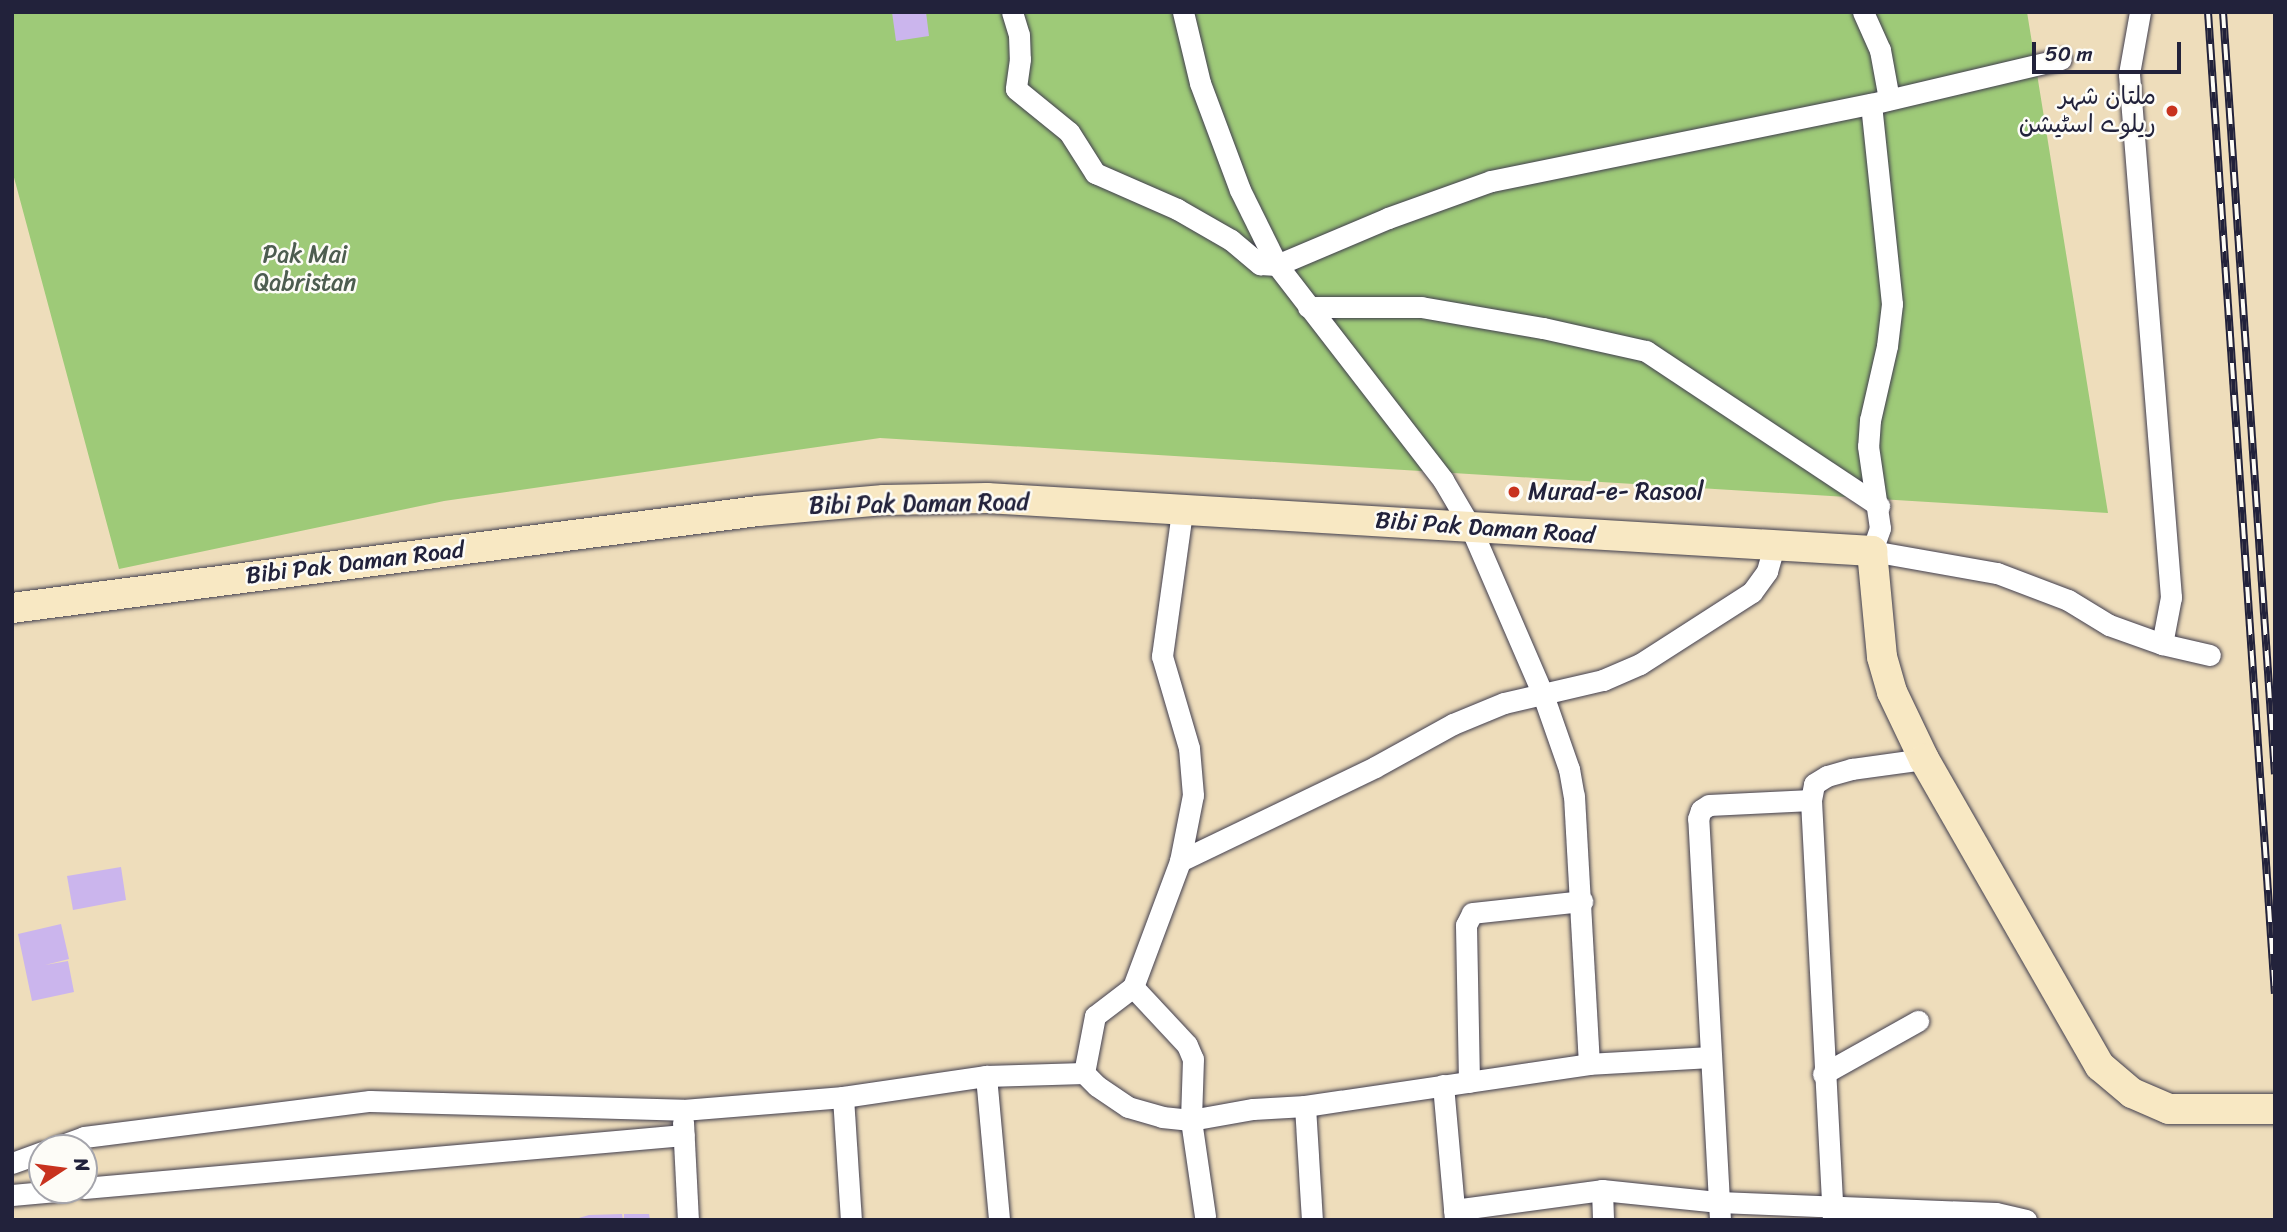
<!DOCTYPE html>
<meta charset="utf-8">
<style>
body{margin:0}
#map{position:relative;width:2287px;height:1232px;overflow:hidden;background:#edb;font-family:Sriracha,"Playpen Sans Arabic",sans-serif}
div>[style]{position:absolute}
.green>*{inset:0;background:#9eca78}
.building>*{inset:0;background:#cbb5ed}
.roads{filter:drop-shadow(0 0 2px #413e4e) drop-shadow(0 0 2px #413e4e)}
.street>*{height:21px;margin:-10.5px;padding:0 10.5px;transform-origin:10.5px;border-radius:10.5px;background:#fff}
.secondary>*{height:30px;margin:-15px;padding:0 15px;transform-origin:15px;border-radius:15px;background:#f8e8c3}
.rail>*{height:8px;margin-top:-4px;transform-origin:0;background:repeating-linear-gradient(90deg,#fdfcf7 0 16px,#22223b 0 32px);box-sizing:border-box;border-block:2px solid #22223b}
.dots>*{width:19px;height:19px;translate:-50% -50%;box-sizing:border-box;border:4px solid #fdfcf7;border-radius:50%}
span{translate:-50% -50%;white-space:nowrap;text-align:center;line-height:1.15;-webkit-text-stroke:5px #fdfcf7;paint-order:stroke}
.poi-label{font-size:24px;color:#22223b}
.right{translate:-100% -50%;text-align:right}
.left{translate:0 -50%;text-align:left}
.park-label{font-size:24px;color:#4d5d50}
.street-label{font-size:24px;color:#22223b}
.frame{position:absolute;inset:0;border:14px solid #22223b;pointer-events:none}
.north{position:absolute;left:28px;top:1134px;width:70px;height:70px;box-sizing:border-box;background:#fdfcf7;border:2px solid #a5a5ac;border-radius:50%;rotate:77deg;font-size:19px;font-weight:700;line-height:28px;text-align:center;color:#22223b}
.north::after{content:'';display:block;margin:auto;width:24px;height:32px;background:#c8321e;clip-path:polygon(50% 0,100% 100%,50% 72%,0 100%)}
.scale{position:absolute;left:2032px;top:42px;width:149px;height:32px;box-sizing:border-box;border:4px solid #22223b;border-top:0;padding-left:9px;font-size:21px;line-height:24px;white-space:nowrap;color:#22223b;-webkit-text-stroke:5px #fdfcf7;paint-order:stroke}
</style>
<div id="map">
<div class="green">
<div style="clip-path:polygon(12px 12px,2027px 12px,2108px 513px,880px 438px,444px 501px,119px 569px,12px 170px)"></div>
</div>
<div class="building">
<div style="clip-path:polygon(892px 12px,926px 12px,929px 36px,896px 41px)"></div>
<div style="clip-path:polygon(121px 867px,126px 900px,73px 910px,67px 876px)"></div>
<div style="clip-path:polygon(61px 924px,69px 959px,45px 965px,68px 961px,74px 992px,32px 1001px,18px 934px)"></div>
<div style="clip-path:polygon(622px 1214px,623px 1220px,572px 1220px,589px 1215px)"></div>
<div style="clip-path:polygon(624px 1214px,649px 1214px,650px 1220px,624px 1220px)"></div>
</div>
<div class="roads">
<div class="street">
<div style="left:1012px;top:12px;width:24px;rotate:73deg"></div>
<div style="left:1019px;top:35px;width:24px;rotate:88deg"></div>
<div style="left:1020px;top:59px;width:30px;rotate:98deg"></div>
<div style="left:1016px;top:89px;width:68px;rotate:39.1deg"></div>
<div style="left:1069px;top:132px;width:49px;rotate:57.6deg"></div>
<div style="left:1095px;top:173px;width:90px;rotate:23.7deg"></div>
<div style="left:1177px;top:209px;width:62px;rotate:29.9deg"></div>
<div style="left:1231px;top:240px;width:38px;rotate:40deg"></div>
<div style="left:1260px;top:264px;width:17px;rotate:3deg"></div>
<div style="left:1277px;top:265px;width:121px;rotate:-22.9deg"></div>
<div style="left:1388px;top:218px;width:109px;rotate:-19.8deg"></div>
<div style="left:1491px;top:181px;width:388px;rotate:-11.5deg"></div>
<div style="left:1871px;top:104px;width:195px;rotate:-13.3deg"></div>
<div style="left:1183px;top:12px;width:73px;rotate:76.5deg"></div>
<div style="left:1200px;top:83px;width:114px;rotate:69.5deg"></div>
<div style="left:1240px;top:190px;width:84px;rotate:63.7deg"></div>
<div style="left:1277px;top:265px;width:272px;rotate:52.3deg"></div>
<div style="left:1443px;top:480px;width:53px;rotate:59.6deg"></div>
<div style="left:1470px;top:526px;width:181px;rotate:66.6deg"></div>
<div style="left:1542px;top:692px;width:82px;rotate:70.7deg"></div>
<div style="left:1569px;top:769px;width:27px;rotate:80deg"></div>
<div style="left:1574px;top:796px;width:268px;rotate:86.8deg"></div>
<div style="left:1863px;top:12px;width:42px;rotate:65.9deg"></div>
<div style="left:1880px;top:50px;width:50px;rotate:79.6deg"></div>
<div style="left:2140px;top:12px;width:63px;rotate:100.1deg"></div>
<div style="left:2129px;top:74px;width:525px;rotate:85.41deg"></div>
<div style="left:2171px;top:597px;width:48px;rotate:100.8deg"></div>
<div style="left:1871px;top:104px;width:201px;rotate:84deg"></div>
<div style="left:1892px;top:304px;width:42px;rotate:96.8deg"></div>
<div style="left:1887px;top:346px;width:76px;rotate:102.9deg"></div>
<div style="left:1870px;top:420px;width:26px;rotate:94deg"></div>
<div style="left:1868px;top:446px;width:83px;rotate:81.7deg"></div>
<div style="left:1880px;top:528px;width:24px;rotate:109deg"></div>
<div style="left:1872px;top:551px;width:127px;rotate:10deg"></div>
<div style="left:1997px;top:573px;width:76px;rotate:20.8deg"></div>
<div style="left:2068px;top:600px;width:48px;rotate:31.4deg"></div>
<div style="left:2109px;top:625px;width:56px;rotate:19.7deg"></div>
<div style="left:2162px;top:644px;width:49px;rotate:12.9deg"></div>
<div style="left:1308px;top:307px;width:113px"></div>
<div style="left:1421px;top:307px;width:124px;rotate:9.8deg"></div>
<div style="left:1543px;top:328px;width:106px;rotate:12.6deg"></div>
<div style="left:1646px;top:351px;width:280px;rotate:33.6deg"></div>
<div style="left:1180px;top:861px;width:216px;rotate:-25.7deg"></div>
<div style="left:1375px;top:767px;width:89px;rotate:-28.9deg"></div>
<div style="left:1453px;top:724px;width:55px;rotate:-22.4deg"></div>
<div style="left:1504px;top:703px;width:102px;rotate:-13.1deg"></div>
<div style="left:1603px;top:680px;width:40px;rotate:-23.4deg"></div>
<div style="left:1640px;top:664px;width:133px;rotate:-32.7deg"></div>
<div style="left:1752px;top:592px;width:26px;rotate:-54deg"></div>
<div style="left:1767px;top:571px;width:25px;rotate:-74deg"></div>
<div style="left:1133px;top:987px;width:79px;rotate:47deg"></div>
<div style="left:1187px;top:1045px;width:15px;rotate:67deg"></div>
<div style="left:1193px;top:1059px;width:61px;rotate:91.9deg"></div>
<div style="left:1191px;top:1120px;width:97px;rotate:81.7deg"></div>
<div style="left:1084px;top:1073px;width:58px;rotate:-79.1deg"></div>
<div style="left:1095px;top:1016px;width:48px;rotate:-37.3deg"></div>
<div style="left:1133px;top:987px;width:134px;rotate:-69.5deg"></div>
<div style="left:1180px;top:861px;width:67px;rotate:-78.9deg"></div>
<div style="left:1193px;top:795px;width:47px;rotate:-94.9deg"></div>
<div style="left:1189px;top:748px;width:96px;rotate:-106.4deg"></div>
<div style="left:1162px;top:656px;width:146px;rotate:-82.1deg"></div>
<div style="left:1823px;top:1074px;width:109px;rotate:-29.2deg"></div>
<div style="left:986px;top:1076px;width:145px;rotate:84.8deg"></div>
<div style="left:1469px;top:1082px;width:157px;rotate:-91.1deg"></div>
<div style="left:1466px;top:925px;width:13px;rotate:-63deg"></div>
<div style="left:1472px;top:913px;width:111px;rotate:-6.2deg"></div>
<div style="left:1443px;top:1085px;width:136px;rotate:84.9deg"></div>
<div style="left:843px;top:1097px;width:123px;rotate:86.3deg"></div>
<div style="left:1305px;top:1106px;width:114px;rotate:86.5deg"></div>
<div style="left:683px;top:1122px;width:98px;rotate:87.1deg"></div>
<div style="left:54px;top:1148px;width:32px;rotate:-20deg"></div>
<div style="left:84px;top:1137px;width:288px;rotate:-7.2deg"></div>
<div style="left:370px;top:1101px;width:313px;rotate:1.6deg"></div>
<div style="left:683px;top:1110px;width:161px;rotate:-4.6deg"></div>
<div style="left:843px;top:1097px;width:145px;rotate:-8.4deg"></div>
<div style="left:986px;top:1076px;width:98px;rotate:-1.8deg"></div>
<div style="left:1084px;top:1073px;width:18px;rotate:45deg"></div>
<div style="left:1097px;top:1086px;width:37px;rotate:34deg"></div>
<div style="left:1128px;top:1107px;width:35px;rotate:16deg"></div>
<div style="left:1162px;top:1117px;width:29px;rotate:6deg"></div>
<div style="left:1191px;top:1120px;width:63px;rotate:-10.1deg"></div>
<div style="left:1253px;top:1109px;width:52px;rotate:-3.3deg"></div>
<div style="left:1305px;top:1106px;width:287px;rotate:-8.4deg"></div>
<div style="left:1589px;top:1064px;width:120px;rotate:-3.3deg"></div>
<div style="left:12px;top:1163px;width:32px;rotate:-20deg"></div>
<div style="left:84px;top:1188px;width:602px;rotate:-5.05deg"></div>
<div style="left:1602px;top:1190px;width:30px;rotate:88deg"></div>
<div style="left:12px;top:1195px;width:55px;rotate:-5.2deg"></div>
<div style="left:1454px;top:1210px;width:149px;rotate:-7.7deg"></div>
<div style="left:1602px;top:1190px;width:118px;rotate:5.9deg"></div>
<div style="left:1719px;top:1202px;width:277px;rotate:2.3deg"></div>
<div style="left:1996px;top:1213px;width:31px;rotate:13deg"></div>
<div style="left:1720px;top:1220px;width:402px;rotate:-93.1deg"></div>
<div style="left:1698px;top:819px;width:9px;rotate:-72deg"></div>
<div style="left:1701px;top:810px;width:9px;rotate:-32deg"></div>
<div style="left:1709px;top:805px;width:102px;rotate:-2.8deg"></div>
<div style="left:1833px;top:1220px;width:421px;rotate:-93deg"></div>
<div style="left:1811px;top:800px;width:16px;rotate:-79deg"></div>
<div style="left:1814px;top:784px;width:15px;rotate:-32deg"></div>
<div style="left:1827px;top:776px;width:26px;rotate:-16deg"></div>
<div style="left:1852px;top:769px;width:73px;rotate:-7.9deg"></div>
</div>
<div class="secondary">
<div style="left:12px;top:608px;width:752px;rotate:-7.41deg"></div>
<div style="left:758px;top:511px;width:126px;rotate:-5deg"></div>
<div style="left:884px;top:500px;width:103px;rotate:-1.1deg"></div>
<div style="left:987px;top:498px;width:887px;rotate:3.43deg"></div>
<div style="left:1872px;top:551px;width:106px;rotate:84.6deg"></div>
<div style="left:1882px;top:657px;width:36px;rotate:74deg"></div>
<div style="left:1892px;top:692px;width:74px;rotate:64.5deg"></div>
<div style="left:1924px;top:759px;width:354px;rotate:60.2deg"></div>
<div style="left:2100px;top:1066px;width:42px;rotate:40.2deg"></div>
<div style="left:2132px;top:1093px;width:40px;rotate:23.4deg"></div>
<div style="left:2169px;top:1109px;width:106px"></div>
</div>
</div>
<div class="rail">
<div style="left:2208px;top:12px;width:984px;rotate:86.1deg"></div>
<div style="left:2223px;top:12px;width:764px;rotate:86.1deg"></div>
</div>
<div class="dots">
<div style="left:2172px;top:111px;background:#c8321e"></div>
<div style="left:1514px;top:492px;background:#c8321e"></div>
</div>
<div class="poi-label">
<span class="right" style="left:2156px;top:111px">ملتان شہر<br>ریلوے اسٹیشن</span>
<span class="left" style="left:1528px;top:492px">Murad-e- Rasool</span>
</div>
<div class="park-label">
<span style="left:305px;top:269px">Pak Mai<br>Qabristan</span>
</div>
<div class="street-label">
<span style="left:919px;top:504px;rotate:-1deg">Bibi Pak Daman Road</span>
<span style="left:1485px;top:528px;rotate:4deg">Bibi Pak Daman Road</span>
<span style="left:355px;top:563px;rotate:-7deg">Bibi Pak Daman Road</span>
</div>
<div class="frame"></div>
<div class="north">N</div>
<div class="scale">50 m</div>
</div>
